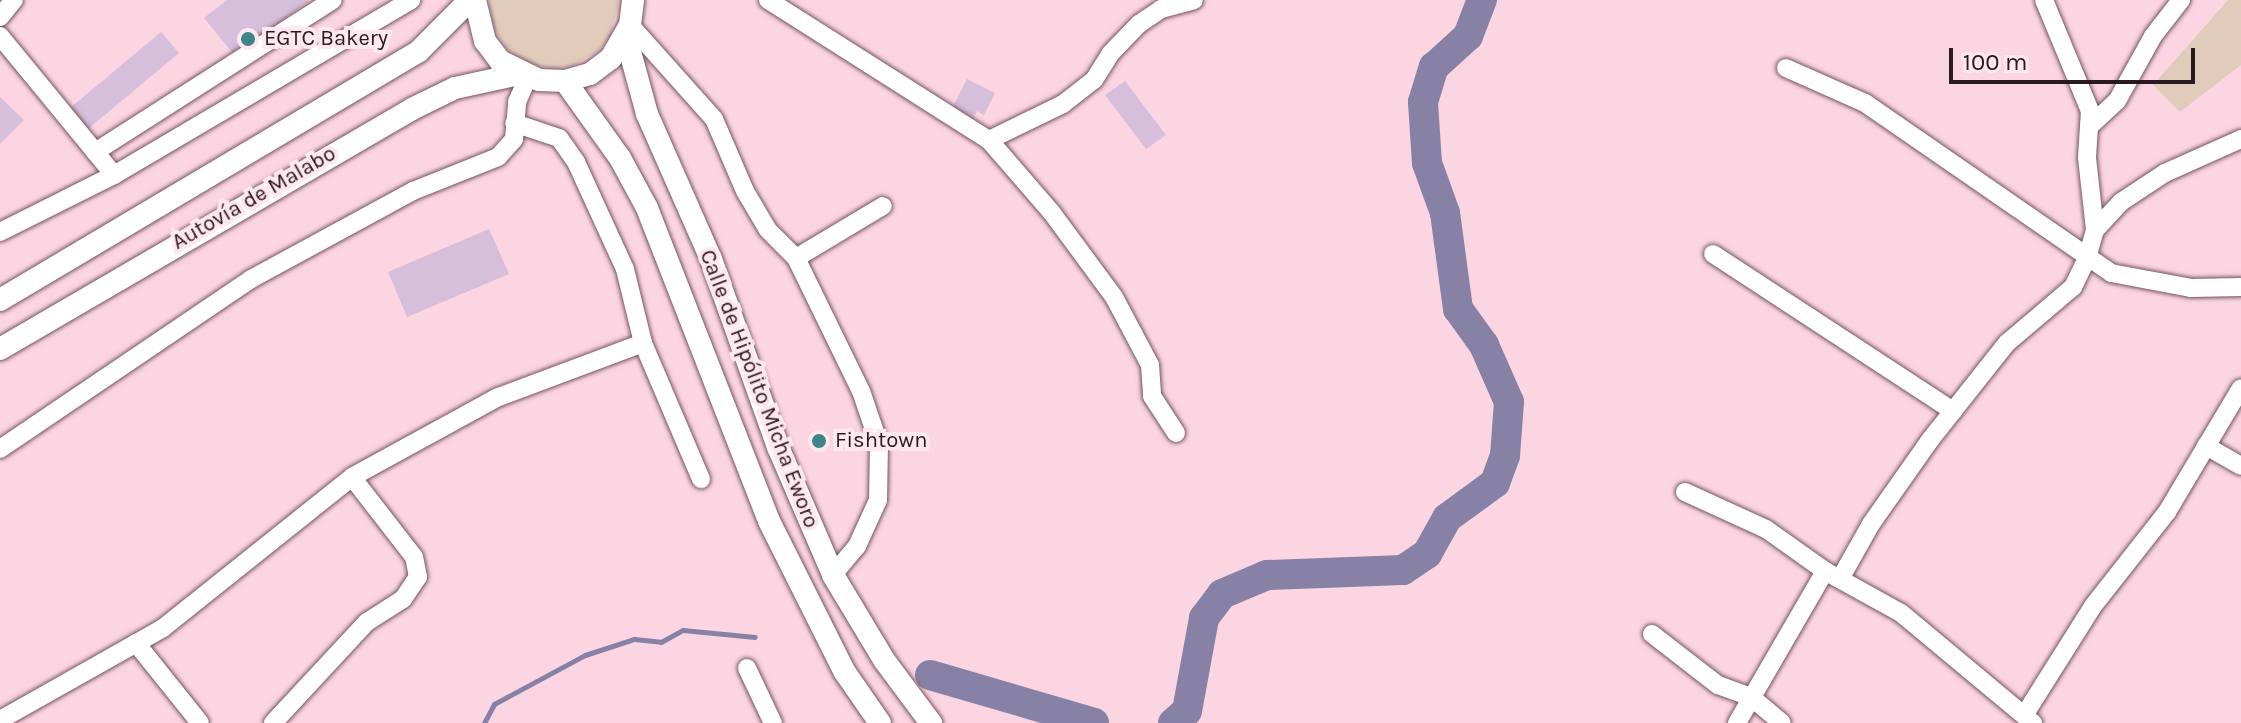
<!DOCTYPE html>
<meta charset="utf-8">
<style>
body{margin:0}
#map{position:relative;width:2241px;height:723px;overflow:hidden;background:#fcd5e2;font-family:Karla,sans-serif}
div>[style]{position:absolute}
.green>*{inset:0;background:#e1ccbb}
.stream>*{height:5px;margin:-2.5px;padding:0 2.5px;transform-origin:2.5px;border-radius:2.5px;background:#8782a5}
.river>*{height:30px;margin:-15px;padding:0 15px;transform-origin:15px;border-radius:15px;background:#8782a5}
.building>*{inset:0;background:#d7beda}
.roads{filter:drop-shadow(0 0 2px #755460) drop-shadow(0 0 2px #755460)}
.minor>*{height:18px;margin:-9px;padding:0 9px;transform-origin:9px;border-radius:9px;background:#fff}
.major>*{height:22px;margin:-11px;padding:0 11px;transform-origin:11px;border-radius:11px;background:#fff}
.dots>*{width:22px;height:22px;translate:-50% -50%;box-sizing:border-box;border:4px solid #ffe7ef;border-radius:50%}
span{translate:-50% -50%;white-space:nowrap;text-align:center;line-height:1.15;-webkit-text-stroke:8px #ffe7ef;paint-order:stroke}
.poi-label{font-size:22px;color:#281a1f}
.left{translate:0 -50%;text-align:left}
.street-label{font-size:22px;color:#281a1f}
.scale{position:absolute;left:1949px;top:48px;width:246px;height:36px;box-sizing:border-box;border:4px solid #281a1f;border-top:0;padding-left:10px;font-size:24px;line-height:28px;white-space:nowrap;color:#281a1f;-webkit-text-stroke:6px #ffe7ef;paint-order:stroke}
</style>
<div id="map">
<div class="green">
<div style="clip-path:polygon(489px 0,618px 0,618px 7px,610px 36px,598px 51px,572px 66px,552px 68px,533px 65px,508px 50px,492px 25px)"></div>
<div style="clip-path:polygon(2228px 0,2241px 0,2241px 65px,2180px 112px,2153px 85px)"></div>
</div>
<div class="stream">
<div style="left:484px;top:723px;width:21px;rotate:-62deg"></div>
<div style="left:494px;top:704px;width:103px;rotate:-28.3deg"></div>
<div style="left:585px;top:655px;width:52px;rotate:-18.1deg"></div>
<div style="left:634px;top:639px;width:27px;rotate:6deg"></div>
<div style="left:661px;top:642px;width:25px;rotate:-29deg"></div>
<div style="left:683px;top:630px;width:72px;rotate:5.6deg"></div>
</div>
<div class="river">
<div style="left:930px;top:675px;width:171px;rotate:16.3deg"></div>
<div style="left:1173px;top:723px;width:18px;rotate:-41deg"></div>
<div style="left:1187px;top:711px;width:95px;rotate:-79.6deg"></div>
<div style="left:1204px;top:618px;width:30px;rotate:-53deg"></div>
<div style="left:1222px;top:594px;width:49px;rotate:-22.9deg"></div>
<div style="left:1267px;top:575px;width:136px;rotate:-2.1deg"></div>
<div style="left:1403px;top:570px;width:29px;rotate:-34deg"></div>
<div style="left:1427px;top:554px;width:41px;rotate:-60.9deg"></div>
<div style="left:1447px;top:518px;width:59px;rotate:-36.1deg"></div>
<div style="left:1495px;top:483px;width:29px;rotate:-70deg"></div>
<div style="left:1505px;top:456px;width:54px;rotate:-85.8deg"></div>
<div style="left:1509px;top:402px;width:62px;rotate:-113.7deg"></div>
<div style="left:1484px;top:345px;width:44px;rotate:-125.8deg"></div>
<div style="left:1458px;top:309px;width:97px;rotate:-97.7deg"></div>
<div style="left:1445px;top:213px;width:53px;rotate:-109.8deg"></div>
<div style="left:1427px;top:163px;width:61px;rotate:-93.8deg"></div>
<div style="left:1423px;top:102px;width:37px;rotate:-73deg"></div>
<div style="left:1434px;top:67px;width:46px;rotate:-42.4deg"></div>
<div style="left:1468px;top:36px;width:39px;rotate:-69deg"></div>
</div>
<div class="building">
<div style="clip-path:polygon(227px 0,309px 0,236px 57px,204px 18px)"></div>
<div style="clip-path:polygon(161px 32px,179px 53px,88px 129px,70px 108px)"></div>
<div style="clip-path:polygon(967px 79px,995px 93px,984px 115px,977px 111px,972px 121px,951px 110px)"></div>
<div style="clip-path:polygon(1125px 81px,1166px 135px,1146px 149px,1105px 95px)"></div>
<div style="clip-path:polygon(0 97px,24px 120px,0 144px)"></div>
<div style="clip-path:polygon(489px 229px,509px 274px,407px 317px,388px 272px)"></div>
</div>
<div class="roads">
<div class="minor">
<div style="left:768px;top:0;width:262px;rotate:32.4deg"></div>
<div style="left:989px;top:140px;width:96px;rotate:49.2deg"></div>
<div style="left:1052px;top:213px;width:104px;rotate:53.6deg"></div>
<div style="left:1114px;top:297px;width:77px;rotate:62.1deg"></div>
<div style="left:1150px;top:365px;width:31px;rotate:86deg"></div>
<div style="left:1152px;top:396px;width:44px;rotate:57deg"></div>
<div style="left:0;top:17px;width:22px;rotate:-51deg"></div>
<div style="left:630px;top:25px;width:126px;rotate:48.2deg"></div>
<div style="left:714px;top:119px;width:78px;rotate:66.7deg"></div>
<div style="left:745px;top:191px;width:45px;rotate:59.5deg"></div>
<div style="left:768px;top:230px;width:40px;rotate:45deg"></div>
<div style="left:796px;top:258px;width:148px;rotate:64deg"></div>
<div style="left:861px;top:391px;width:56px;rotate:71.2deg"></div>
<div style="left:879px;top:444px;width:56px;rotate:91deg"></div>
<div style="left:878px;top:500px;width:51px;rotate:114.5deg"></div>
<div style="left:857px;top:546px;width:38px;rotate:130deg"></div>
<div style="left:0;top:36px;width:180px;rotate:50.6deg"></div>
<div style="left:1786px;top:68px;width:86px;rotate:23.9deg"></div>
<div style="left:1865px;top:103px;width:299px;rotate:34.6deg"></div>
<div style="left:2111px;top:273px;width:81px;rotate:10.6deg"></div>
<div style="left:2191px;top:288px;width:50px;rotate:-1.1deg"></div>
<div style="left:2091px;top:125px;width:35px;rotate:-43deg"></div>
<div style="left:2117px;top:101px;width:74px;rotate:-61deg"></div>
<div style="left:2153px;top:36px;width:46px;rotate:-52.1deg"></div>
<div style="left:989px;top:140px;width:82px;rotate:-25.9deg"></div>
<div style="left:1063px;top:104px;width:39px;rotate:-38deg"></div>
<div style="left:1094px;top:80px;width:31px;rotate:-58deg"></div>
<div style="left:1110px;top:54px;width:42px;rotate:-46deg"></div>
<div style="left:1139px;top:24px;width:27px;rotate:-34deg"></div>
<div style="left:1161px;top:9px;width:34px;rotate:-15deg"></div>
<div style="left:95px;top:152px;width:282px;rotate:-32.6deg"></div>
<div style="left:2095px;top:230px;width:38px;rotate:-47deg"></div>
<div style="left:2121px;top:202px;width:53px;rotate:-33.4deg"></div>
<div style="left:2165px;top:173px;width:83px;rotate:-24.1deg"></div>
<div style="left:0;top:232px;width:127px;rotate:-26.6deg"></div>
<div style="left:114px;top:175px;width:345px;rotate:-30.5deg"></div>
<div style="left:1713px;top:254px;width:287px;rotate:33.2deg"></div>
<div style="left:796px;top:258px;width:101px;rotate:-30.9deg"></div>
<div style="left:643px;top:343px;width:148px;rotate:66.9deg"></div>
<div style="left:2206px;top:446px;width:40px;rotate:29.7deg"></div>
<div style="left:0;top:449px;width:303px;rotate:-34.1deg"></div>
<div style="left:251px;top:279px;width:184px;rotate:-28.5deg"></div>
<div style="left:413px;top:191px;width:92px;rotate:-21.8deg"></div>
<div style="left:498px;top:157px;width:24px;rotate:-48deg"></div>
<div style="left:514px;top:139px;width:37px;rotate:-85deg"></div>
<div style="left:517px;top:102px;width:27px;rotate:-66deg"></div>
<div style="left:1685px;top:492px;width:89px;rotate:24.6deg"></div>
<div style="left:1766px;top:529px;width:72px;rotate:35.4deg"></div>
<div style="left:1825px;top:571px;width:87px;rotate:28.9deg"></div>
<div style="left:1901px;top:613px;width:172px;rotate:39.8deg"></div>
<div style="left:1840px;top:579px;width:63px;rotate:-60.6deg"></div>
<div style="left:1871px;top:524px;width:103px;rotate:-54.9deg"></div>
<div style="left:1930px;top:440px;width:124px;rotate:-51.6deg"></div>
<div style="left:2007px;top:343px;width:87px;rotate:-40.3deg"></div>
<div style="left:2073px;top:287px;width:32px;rotate:-64deg"></div>
<div style="left:2087px;top:258px;width:29px;rotate:-74deg"></div>
<div style="left:2095px;top:230px;width:73px;rotate:-96.3deg"></div>
<div style="left:2087px;top:157px;width:46px;rotate:-86.3deg"></div>
<div style="left:2090px;top:111px;width:120px;rotate:-112.5deg"></div>
<div style="left:1652px;top:634px;width:83px;rotate:37.7deg"></div>
<div style="left:1718px;top:685px;width:35px;rotate:20deg"></div>
<div style="left:1751px;top:697px;width:40px;rotate:40deg"></div>
<div style="left:136px;top:643px;width:102px;rotate:51.3deg"></div>
<div style="left:747px;top:668px;width:61px;rotate:64.7deg"></div>
<div style="left:2025px;top:714px;width:128px;rotate:-57.8deg"></div>
<div style="left:2093px;top:606px;width:120px;rotate:-51.8deg"></div>
<div style="left:2167px;top:512px;width:144px;rotate:-59.2deg"></div>
<div style="left:0;top:720px;width:187px;rotate:-29.4deg"></div>
<div style="left:163px;top:628px;width:242px;rotate:-38.6deg"></div>
<div style="left:352px;top:477px;width:164px;rotate:-28.7deg"></div>
<div style="left:496px;top:398px;width:157px;rotate:-20.5deg"></div>
<div style="left:643px;top:343px;width:76px;rotate:-103.7deg"></div>
<div style="left:625px;top:269px;width:118px;rotate:-114.6deg"></div>
<div style="left:576px;top:162px;width:29px;rotate:-125deg"></div>
<div style="left:559px;top:138px;width:47px;rotate:-161.6deg"></div>
<div style="left:273px;top:723px;width:138px;rotate:-47.1deg"></div>
<div style="left:367px;top:622px;width:43px;rotate:-32.6deg"></div>
<div style="left:403px;top:599px;width:27px;rotate:-56deg"></div>
<div style="left:418px;top:577px;width:20px;rotate:-101deg"></div>
<div style="left:414px;top:557px;width:101px;rotate:-127.8deg"></div>
<div style="left:1737px;top:723px;width:176px;rotate:-59.9deg"></div>
</div>
<div class="major">
<div style="left:475px;top:0;width:42px;rotate:76.3deg"></div>
<div style="left:485px;top:41px;width:25px;rotate:53deg"></div>
<div style="left:500px;top:61px;width:43px;rotate:26deg"></div>
<div style="left:539px;top:80px;width:26px;rotate:2deg"></div>
<div style="left:565px;top:81px;width:26px;rotate:-16deg"></div>
<div style="left:590px;top:74px;width:26px;rotate:-37deg"></div>
<div style="left:611px;top:58px;width:38px;rotate:-60deg"></div>
<div style="left:630px;top:25px;width:25px;rotate:-83deg"></div>
<div style="left:626px;top:37px;width:80px;rotate:74.7deg"></div>
<div style="left:647px;top:114px;width:158px;rotate:66.2deg"></div>
<div style="left:711px;top:259px;width:200px;rotate:70.4deg"></div>
<div style="left:778px;top:447px;width:139px;rotate:66.7deg"></div>
<div style="left:833px;top:575px;width:99px;rotate:59deg"></div>
<div style="left:884px;top:660px;width:79px;rotate:53.3deg"></div>
<div style="left:565px;top:81px;width:95px;rotate:54.5deg"></div>
<div style="left:620px;top:158px;width:57px;rotate:61.6deg"></div>
<div style="left:647px;top:208px;width:336px;rotate:68.7deg"></div>
<div style="left:769px;top:521px;width:168px;rotate:63.4deg"></div>
<div style="left:844px;top:671px;width:63px;rotate:55.3deg"></div>
<div style="left:0;top:300px;width:487px;rotate:-30.7deg"></div>
<div style="left:419px;top:51px;width:72px;rotate:-45deg"></div>
<div style="left:0;top:349px;width:477px;rotate:-30.2deg"></div>
<div style="left:412px;top:109px;width:48px;rotate:-26deg"></div>
<div style="left:455px;top:88px;width:66px;rotate:-12.2deg"></div>
</div>
</div>
<div class="dots">
<div style="left:248px;top:39px;background:#3d8685"></div>
<div style="left:819px;top:441px;background:#3d8685"></div>
</div>
<div class="poi-label">
<span class="left" style="left:264px;top:39px">EGTC Bakery</span>
<span class="left" style="left:835px;top:441px">Fishtown</span>
</div>
<div class="street-label">
<span style="left:254px;top:198px;rotate:-30deg">Autovía de Malabo</span>
<span style="left:759px;top:389px;rotate:69deg">Calle de Hipólito Micha Eworo</span>
</div>
<div class="scale">100 m</div>
</div>
